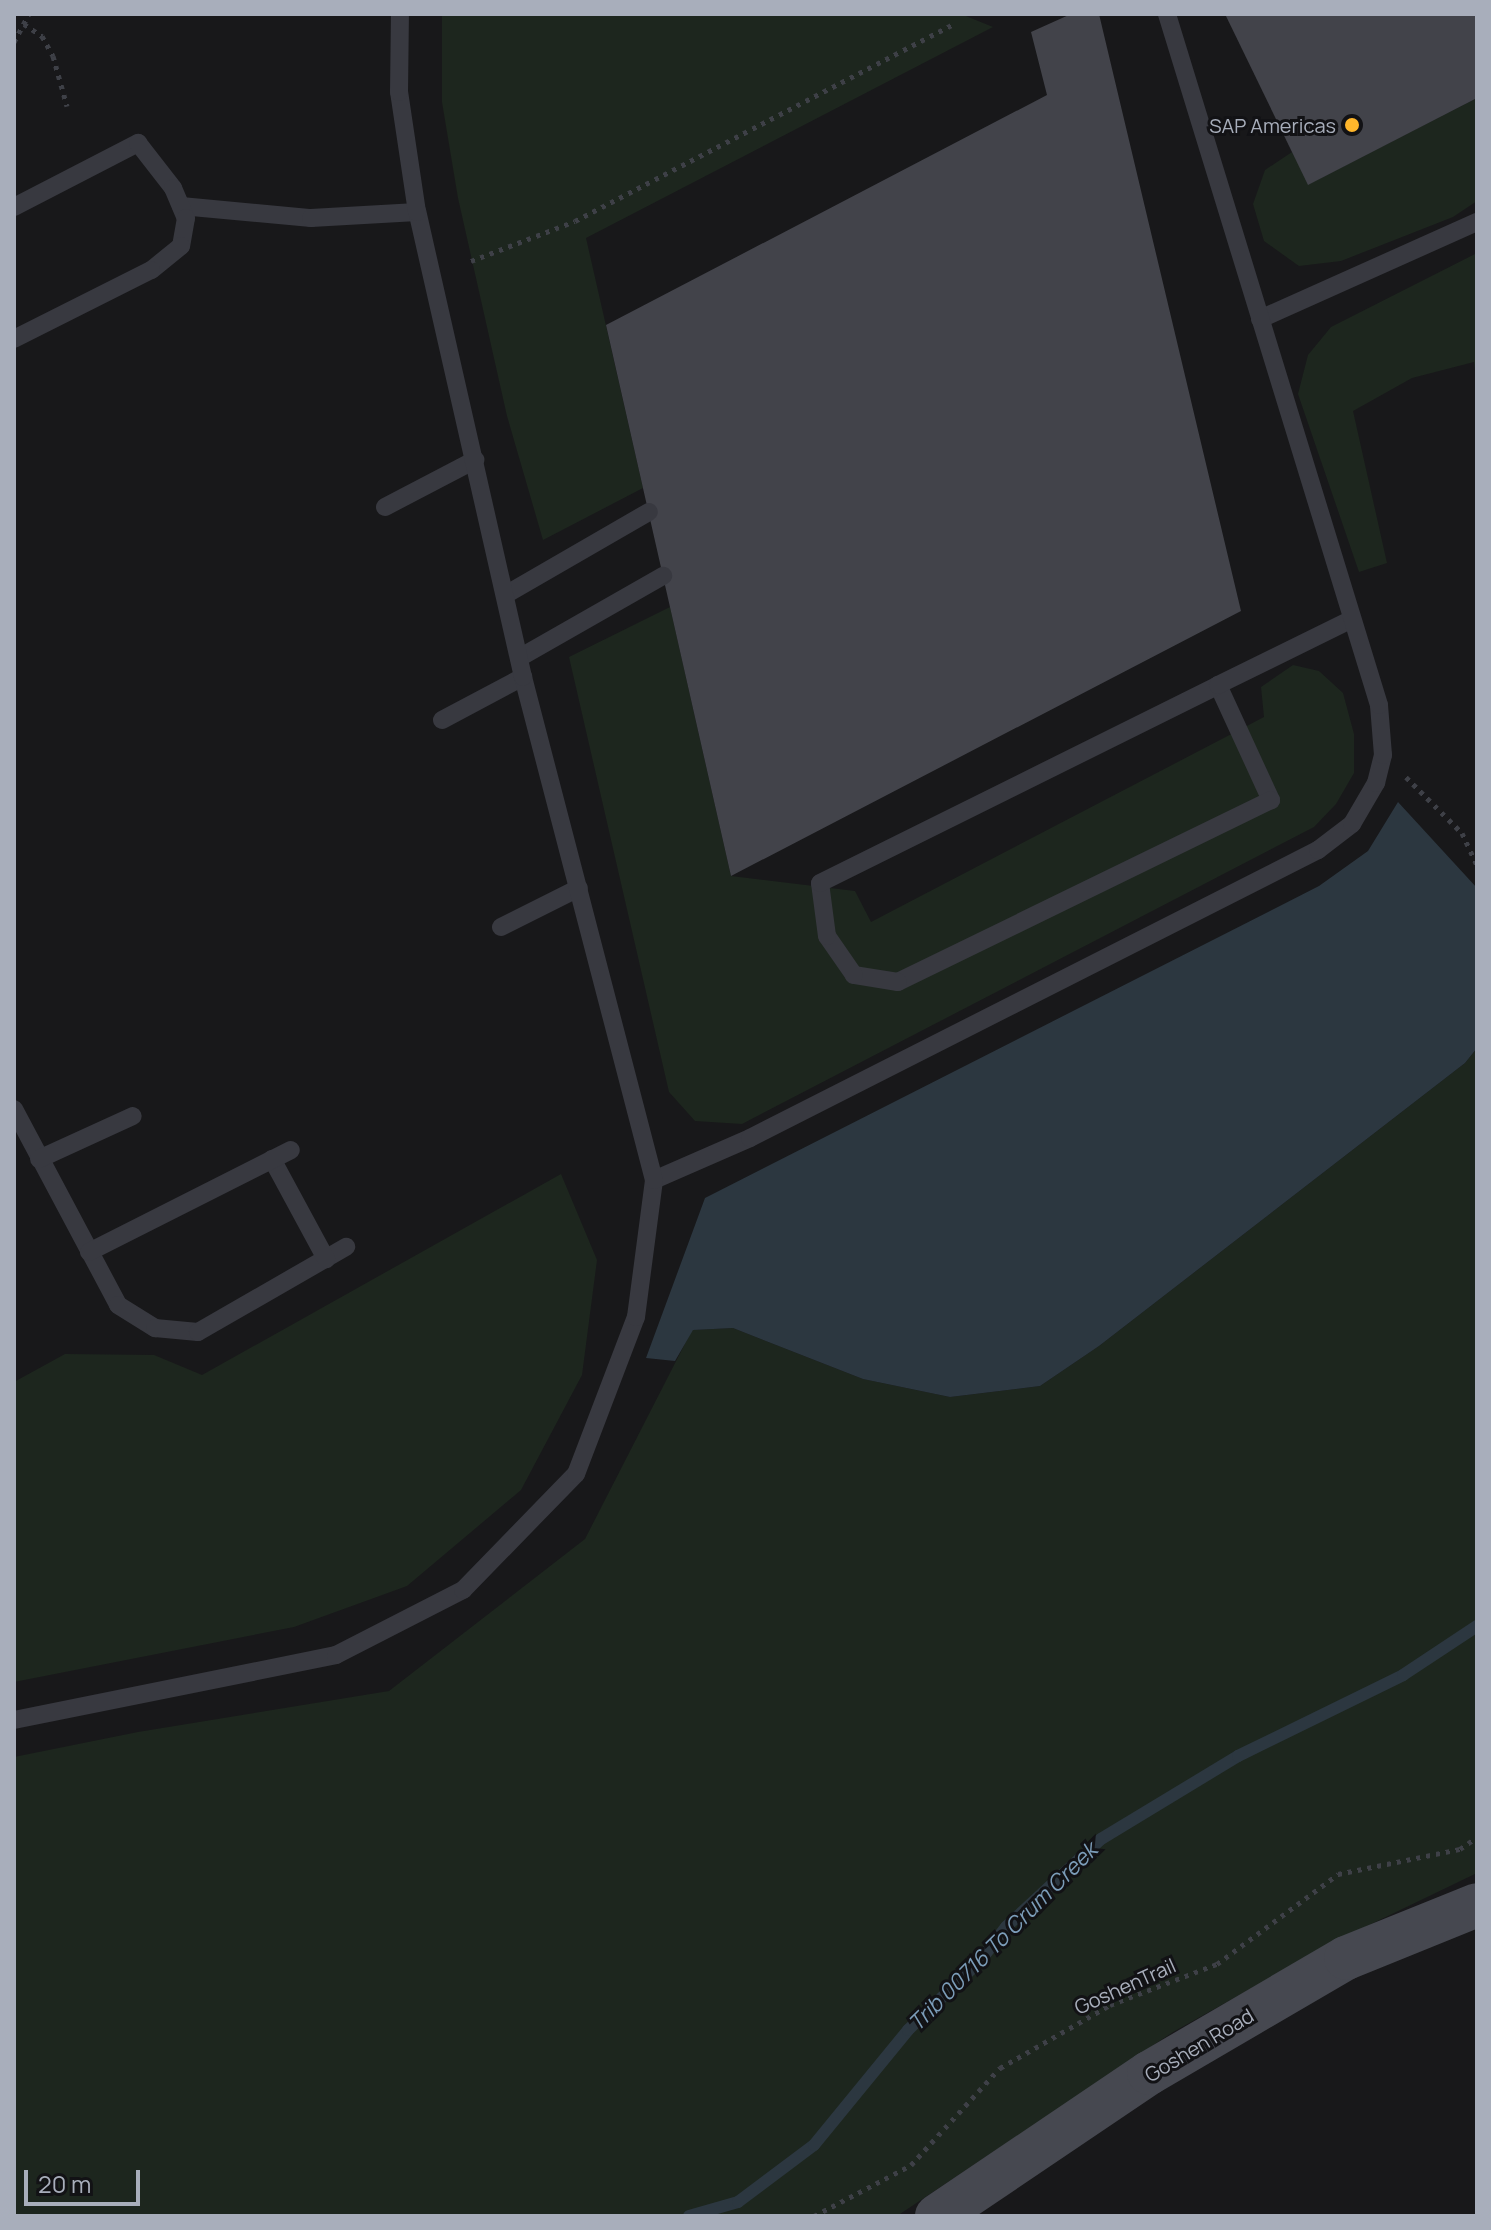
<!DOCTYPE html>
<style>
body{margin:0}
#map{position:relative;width:1491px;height:2230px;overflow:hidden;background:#18181a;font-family:Manrope,sans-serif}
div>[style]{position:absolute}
.green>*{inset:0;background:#1d261e}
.water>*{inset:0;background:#2c3740}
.stream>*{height:12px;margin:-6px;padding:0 6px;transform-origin:6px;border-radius:6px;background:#2c3740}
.building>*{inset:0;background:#42434a}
.path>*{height:5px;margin-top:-2.5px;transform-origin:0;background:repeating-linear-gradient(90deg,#3e4047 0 4px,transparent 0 10px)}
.service>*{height:18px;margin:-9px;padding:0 9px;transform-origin:9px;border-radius:9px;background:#383940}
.secondary>*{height:44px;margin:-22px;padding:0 22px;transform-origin:22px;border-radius:22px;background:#464850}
.dots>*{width:22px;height:22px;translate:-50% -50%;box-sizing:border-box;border:4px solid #121215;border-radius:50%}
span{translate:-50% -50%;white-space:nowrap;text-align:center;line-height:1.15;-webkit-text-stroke:6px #121215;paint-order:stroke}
.poi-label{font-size:20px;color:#a8aebb}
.right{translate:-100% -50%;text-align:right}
.street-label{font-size:20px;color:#a8aebb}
.water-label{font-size:22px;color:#7c9db9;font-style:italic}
.frame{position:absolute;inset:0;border:16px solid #a8aebb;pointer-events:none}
.scale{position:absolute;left:24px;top:2170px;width:116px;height:36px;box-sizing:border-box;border:4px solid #a8aebb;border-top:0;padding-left:10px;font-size:24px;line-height:28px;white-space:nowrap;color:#a8aebb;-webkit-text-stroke:6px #121215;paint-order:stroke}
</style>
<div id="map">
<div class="green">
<div style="clip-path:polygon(442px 14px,961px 14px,993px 27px,586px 238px,643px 488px,543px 540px,507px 416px,458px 198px,442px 102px)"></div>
<div style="clip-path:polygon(1477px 98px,1477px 201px,1453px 217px,1341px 261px,1299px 266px,1264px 241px,1253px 204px,1265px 170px,1292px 152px,1309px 184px)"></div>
<div style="clip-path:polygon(1477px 253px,1477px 389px,1474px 362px,1412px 378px,1353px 411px,1387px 563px,1359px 572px,1298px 394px,1308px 355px,1331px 327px)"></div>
<div style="clip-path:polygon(670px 607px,731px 876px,855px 891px,871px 922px,1264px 717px,1261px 687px,1293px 665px,1319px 671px,1343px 693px,1354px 734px,1354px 773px,1336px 804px,1314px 827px,742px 1124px,695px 1121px,669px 1092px,569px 657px)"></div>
<div style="clip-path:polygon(1477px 1048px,1477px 1873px,1338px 1940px,1173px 2032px,897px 2216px,14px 2216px,14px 1757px,138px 1732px,389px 1691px,585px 1539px,692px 1330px,733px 1328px,863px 1379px,950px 1397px,1040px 1386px,1099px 1346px,1465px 1063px)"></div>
<div style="clip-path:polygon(561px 1174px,597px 1260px,582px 1375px,521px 1490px,407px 1586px,294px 1627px,14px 1682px,14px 1382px,65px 1354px,154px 1355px,202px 1375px)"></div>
</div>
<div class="water">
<div style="clip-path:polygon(1398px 802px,1477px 888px,1477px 1048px,1465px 1063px,1099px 1346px,1040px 1386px,950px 1397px,863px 1379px,733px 1328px,693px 1330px,675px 1361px,646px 1358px,705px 1198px,1319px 886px,1368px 851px)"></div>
</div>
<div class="stream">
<div style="left:689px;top:2216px;width:51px;rotate:-15.9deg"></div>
<div style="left:738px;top:2202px;width:95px;rotate:-36.9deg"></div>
<div style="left:814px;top:2145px;width:149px;rotate:-50.7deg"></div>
<div style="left:908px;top:2030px;width:100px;rotate:-43.8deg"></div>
<div style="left:980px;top:1961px;width:43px;rotate:-52.6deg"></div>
<div style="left:1006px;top:1927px;width:129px;rotate:-42.8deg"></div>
<div style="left:1101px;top:1839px;width:160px;rotate:-31.2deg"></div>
<div style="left:1238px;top:1756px;width:184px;rotate:-26.1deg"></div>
<div style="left:1403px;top:1675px;width:89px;rotate:-33.5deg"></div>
</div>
<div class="building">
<div style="clip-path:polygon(1071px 14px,1099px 14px,1241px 611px,731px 876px,606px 325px,1047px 95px,1031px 32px)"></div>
<div style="clip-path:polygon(1225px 14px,1477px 14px,1477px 98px,1308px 185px)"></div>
</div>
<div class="path">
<div style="left:24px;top:24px;width:22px;rotate:34deg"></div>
<div style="left:42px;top:36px;width:23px;rotate:61deg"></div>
<div style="left:53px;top:56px;width:52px;rotate:74.4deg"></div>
<div style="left:14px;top:42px;width:32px;rotate:-62deg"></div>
<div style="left:471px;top:261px;width:111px;rotate:-21deg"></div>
<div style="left:575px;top:221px;width:429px;rotate:-27.5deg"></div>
<div style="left:1406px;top:777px;width:79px;rotate:45deg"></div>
<div style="left:1462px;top:833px;width:35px;rotate:65deg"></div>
<div style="left:814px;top:2216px;width:110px;rotate:-27.7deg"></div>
<div style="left:911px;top:2165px;width:132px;rotate:-47.5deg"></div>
<div style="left:1000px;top:2068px;width:127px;rotate:-29.8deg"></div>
<div style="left:1110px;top:2005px;width:115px;rotate:-21deg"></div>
<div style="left:1217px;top:1964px;width:151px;rotate:-36.6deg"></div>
<div style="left:1338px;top:1874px;width:125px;rotate:-11.6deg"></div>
<div style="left:1460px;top:1849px;width:21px;rotate:-35deg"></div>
</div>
<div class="service">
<div style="left:181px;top:206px;width:131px;rotate:5.3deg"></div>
<div style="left:311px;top:218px;width:106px;rotate:-3.2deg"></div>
<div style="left:14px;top:207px;width:140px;rotate:-27.3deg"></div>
<div style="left:138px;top:143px;width:57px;rotate:52.1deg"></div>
<div style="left:173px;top:188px;width:33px;rotate:67deg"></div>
<div style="left:186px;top:218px;width:28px;rotate:100deg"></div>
<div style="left:181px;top:246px;width:38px;rotate:141deg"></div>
<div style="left:151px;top:270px;width:153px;rotate:153.3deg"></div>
<div style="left:1260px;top:319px;width:238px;rotate:-24.1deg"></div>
<div style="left:385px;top:507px;width:102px;rotate:-27.6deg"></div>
<div style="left:505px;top:595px;width:166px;rotate:-30deg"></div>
<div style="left:519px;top:658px;width:166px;rotate:-29.7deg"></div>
<div style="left:1218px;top:685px;width:127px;rotate:65.3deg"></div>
<div style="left:1271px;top:800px;width:415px;rotate:154deg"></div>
<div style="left:898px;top:982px;width:45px;rotate:-171deg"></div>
<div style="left:854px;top:975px;width:47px;rotate:-124.7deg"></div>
<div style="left:827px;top:936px;width:53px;rotate:-97.5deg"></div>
<div style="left:820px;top:883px;width:445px;rotate:-26.4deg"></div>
<div style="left:1218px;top:685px;width:149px;rotate:-26.2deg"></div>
<div style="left:442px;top:720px;width:92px;rotate:-28deg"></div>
<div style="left:501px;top:927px;width:87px;rotate:-26.6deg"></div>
<div style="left:14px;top:1109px;width:222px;rotate:62deg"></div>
<div style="left:118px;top:1305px;width:44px;rotate:31.9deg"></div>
<div style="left:155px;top:1328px;width:43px;rotate:5.3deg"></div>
<div style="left:198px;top:1332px;width:171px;rotate:-29.9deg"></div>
<div style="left:39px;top:1159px;width:103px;rotate:-24.6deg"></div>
<div style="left:272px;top:1159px;width:114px;rotate:61.6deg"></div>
<div style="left:654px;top:1180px;width:105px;rotate:-23.6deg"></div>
<div style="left:750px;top:1138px;width:637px;rotate:-26.89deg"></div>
<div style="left:1318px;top:850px;width:43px;rotate:-37.4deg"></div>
<div style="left:1352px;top:824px;width:48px;rotate:-59.7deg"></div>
<div style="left:1376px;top:783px;width:29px;rotate:-76deg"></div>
<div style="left:1383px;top:755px;width:50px;rotate:-94.6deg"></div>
<div style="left:1379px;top:705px;width:723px;rotate:-107.06deg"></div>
<div style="left:89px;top:1252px;width:226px;rotate:-26.8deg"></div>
<div style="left:14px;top:1720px;width:328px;rotate:-11.4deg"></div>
<div style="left:336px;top:1655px;width:143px;rotate:-27.1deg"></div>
<div style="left:463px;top:1590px;width:162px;rotate:-45.8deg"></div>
<div style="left:576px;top:1474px;width:168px;rotate:-69.1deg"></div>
<div style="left:636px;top:1317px;width:138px;rotate:-82.5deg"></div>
<div style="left:654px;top:1180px;width:520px;rotate:-104.6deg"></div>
<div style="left:523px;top:677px;width:477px;rotate:-102.8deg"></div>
<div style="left:417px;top:212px;width:121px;rotate:-98.5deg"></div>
<div style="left:399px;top:92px;width:78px;rotate:-89.3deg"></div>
</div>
<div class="secondary">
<div style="left:937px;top:2216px;width:256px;rotate:-34deg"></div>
<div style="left:1149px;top:2073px;width:228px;rotate:-30.3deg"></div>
<div style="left:1346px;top:1958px;width:141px;rotate:-22deg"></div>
</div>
<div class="dots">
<div style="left:1352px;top:125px;background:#ffb62b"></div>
</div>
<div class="poi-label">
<span class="right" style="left:1336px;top:125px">SAP Americas</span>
</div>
<div class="street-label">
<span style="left:1125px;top:1986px;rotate:-24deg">GoshenTrail</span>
<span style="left:1199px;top:2045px;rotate:-31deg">Goshen Road</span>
</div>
<div class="water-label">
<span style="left:1003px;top:1937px;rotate:-45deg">Trib 00716 To Crum Creek</span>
</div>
<div class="frame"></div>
<div class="scale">20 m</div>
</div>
